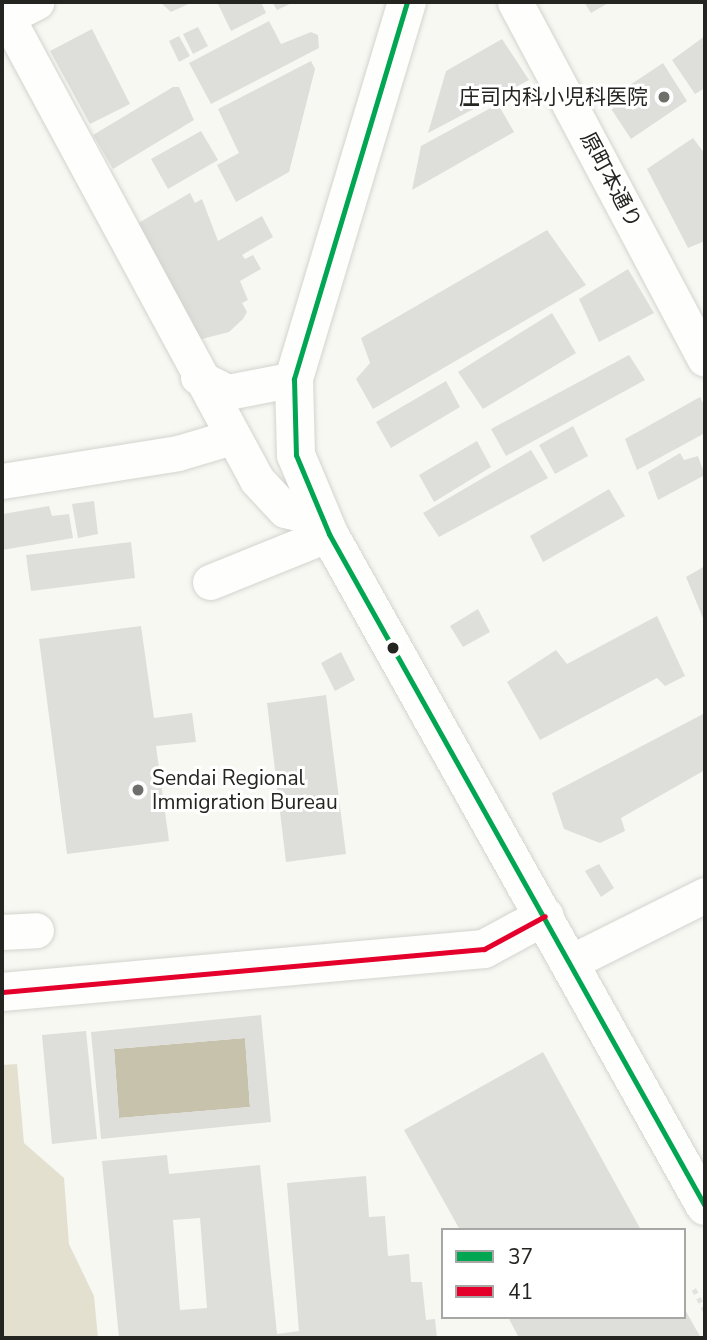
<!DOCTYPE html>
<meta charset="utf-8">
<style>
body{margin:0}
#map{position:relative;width:707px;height:1340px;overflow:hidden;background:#f8f8f3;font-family:"Nunito Sans","Noto Sans JP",sans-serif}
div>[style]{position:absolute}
.green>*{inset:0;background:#e3e0cf}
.water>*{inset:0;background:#c6c2ac}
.building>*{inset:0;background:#dededa}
.path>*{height:4.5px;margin-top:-2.25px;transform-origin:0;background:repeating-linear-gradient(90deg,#e2e2e1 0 5px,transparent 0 10px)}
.roads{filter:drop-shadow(0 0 2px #d3d3cf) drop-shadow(0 0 2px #d3d3cf)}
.minor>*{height:35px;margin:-17.5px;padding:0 17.5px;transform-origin:17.5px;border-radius:17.5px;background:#fefefd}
.major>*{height:38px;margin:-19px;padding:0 19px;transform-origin:19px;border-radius:19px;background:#fefefd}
.highway>*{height:38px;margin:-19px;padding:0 19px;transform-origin:19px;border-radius:19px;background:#fefefd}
.bus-1>*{height:5px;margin:-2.5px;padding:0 2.5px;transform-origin:2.5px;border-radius:2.5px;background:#00a651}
.bus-2>*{height:5px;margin:-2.5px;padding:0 2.5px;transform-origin:2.5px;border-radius:2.5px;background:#e4002b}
.dots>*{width:19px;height:19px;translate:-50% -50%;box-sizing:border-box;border:4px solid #fff;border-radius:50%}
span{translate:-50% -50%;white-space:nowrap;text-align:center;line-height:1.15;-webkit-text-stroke:6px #fff;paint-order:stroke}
.poi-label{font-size:21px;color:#242421}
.right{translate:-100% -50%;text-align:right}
.left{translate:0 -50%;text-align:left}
.street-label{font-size:21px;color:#242421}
.frame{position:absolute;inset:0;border:4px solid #242421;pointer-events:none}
.legend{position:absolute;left:441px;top:1228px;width:245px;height:91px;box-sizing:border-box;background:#fff;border:2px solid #a7a7a6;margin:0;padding:9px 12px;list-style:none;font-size:21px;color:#242421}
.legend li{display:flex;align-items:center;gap:14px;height:35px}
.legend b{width:35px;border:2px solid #a7a7a6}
</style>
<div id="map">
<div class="green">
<div style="clip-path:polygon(17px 1064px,24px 1143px,64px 1178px,69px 1244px,94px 1296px,98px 1338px,2px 1338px,2px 1065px)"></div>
</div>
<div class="water">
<div style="clip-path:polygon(245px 1038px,250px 1107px,119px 1118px,114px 1049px)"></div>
</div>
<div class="building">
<div style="clip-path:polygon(160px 2px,193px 2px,171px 12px)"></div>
<div style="clip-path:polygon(217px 2px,261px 2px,266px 13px,231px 31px)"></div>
<div style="clip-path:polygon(272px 2px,294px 2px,277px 10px)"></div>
<div style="clip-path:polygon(584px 2px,610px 2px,591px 13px)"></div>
<div style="clip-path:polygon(269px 21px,281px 44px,311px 32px,318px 35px,319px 48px,211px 104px,189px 63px)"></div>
<div style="clip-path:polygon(198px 27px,208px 46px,193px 54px,183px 34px)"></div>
<div style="clip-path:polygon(92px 29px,130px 104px,90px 124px,50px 51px)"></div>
<div style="clip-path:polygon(179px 36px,190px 56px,179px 62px,169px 41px)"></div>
<div style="clip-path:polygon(705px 36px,705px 88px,695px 94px,672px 60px)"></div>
<div style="clip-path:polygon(502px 39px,529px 80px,428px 133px,446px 71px)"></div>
<div style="clip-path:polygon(311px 61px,315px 69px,289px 172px,236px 202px,217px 165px,239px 153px,218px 109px)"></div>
<div style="clip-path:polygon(663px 63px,687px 101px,631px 139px,606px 101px)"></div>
<div style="clip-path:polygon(173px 87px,179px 87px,194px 120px,113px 169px,93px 135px)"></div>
<div style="clip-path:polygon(498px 104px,514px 132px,412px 190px,421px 146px)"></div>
<div style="clip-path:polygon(201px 131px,218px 160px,168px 189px,151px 159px)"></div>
<div style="clip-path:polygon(693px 138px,705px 154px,705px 241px,688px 248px,647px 169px)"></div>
<div style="clip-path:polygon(190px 193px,195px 203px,202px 199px,218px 241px,262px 216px,273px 237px,242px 255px,245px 259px,253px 255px,261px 269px,240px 281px,248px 300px,242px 303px,247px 312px,243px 319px,229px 332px,198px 340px,135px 225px)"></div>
<div style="clip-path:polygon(547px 230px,586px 285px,373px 409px,356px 379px,370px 363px,361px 338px)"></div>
<div style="clip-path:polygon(628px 269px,654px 313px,599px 342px,579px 299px)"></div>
<div style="clip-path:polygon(552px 313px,576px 353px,483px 409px,458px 372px)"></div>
<div style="clip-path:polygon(629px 355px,645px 380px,506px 456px,491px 429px)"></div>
<div style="clip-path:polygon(446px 381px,460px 407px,391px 448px,376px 422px)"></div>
<div style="clip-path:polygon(700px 397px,705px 407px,705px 433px,637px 470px,625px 439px)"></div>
<div style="clip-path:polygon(573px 426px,588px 456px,555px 474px,539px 445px)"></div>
<div style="clip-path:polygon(477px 441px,491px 467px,434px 502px,419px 475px)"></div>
<div style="clip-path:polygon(531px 450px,548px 478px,439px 537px,423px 513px)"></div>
<div style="clip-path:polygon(680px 453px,684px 460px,698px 456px,705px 475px,658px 500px,648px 472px)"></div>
<div style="clip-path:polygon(609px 489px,625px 516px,543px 562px,530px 536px)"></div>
<div style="clip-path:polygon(94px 501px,98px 534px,78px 538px,72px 504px)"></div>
<div style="clip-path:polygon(49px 506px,52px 516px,69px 514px,73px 538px,2px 550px,3px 514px)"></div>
<div style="clip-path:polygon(131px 542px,135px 578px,31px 591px,26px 555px)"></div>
<div style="clip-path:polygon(705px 566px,705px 623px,686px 577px)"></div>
<div style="clip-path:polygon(478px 609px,490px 632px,463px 647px,450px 626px)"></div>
<div style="clip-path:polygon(657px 616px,685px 676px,665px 686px,657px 678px,540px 740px,507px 682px,556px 650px,567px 664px)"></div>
<div style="clip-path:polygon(141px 626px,154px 718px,192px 713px,196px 742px,156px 746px,169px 841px,67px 854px,39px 639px)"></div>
<div style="clip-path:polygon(341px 652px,355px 680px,335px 691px,321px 663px)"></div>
<div style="clip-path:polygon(326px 695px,346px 854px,286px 862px,267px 703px)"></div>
<div style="clip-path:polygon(705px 713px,705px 770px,621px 818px,625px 831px,600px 843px,564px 829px,552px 793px)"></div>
<div style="clip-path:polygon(599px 864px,614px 888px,601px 897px,585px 871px)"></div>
<div style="clip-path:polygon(evenodd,261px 1015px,271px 1122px,101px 1139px,91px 1032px,261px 1015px,245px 1038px,250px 1107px,119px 1118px,114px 1049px,245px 1038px)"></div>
<div style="clip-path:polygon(86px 1031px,97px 1139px,52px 1144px,42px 1035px)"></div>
<div style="clip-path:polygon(543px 1052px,641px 1230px,460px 1230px,404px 1130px)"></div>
<div style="clip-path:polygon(evenodd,167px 1155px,169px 1174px,260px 1165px,277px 1334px,299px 1331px,287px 1183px,366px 1176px,369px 1217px,385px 1216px,388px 1256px,409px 1254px,411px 1282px,422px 1282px,426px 1320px,435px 1319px,437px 1338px,119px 1338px,102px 1161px,167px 1155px,200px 1218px,207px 1308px,180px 1310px,173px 1220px,200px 1218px)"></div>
<div style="clip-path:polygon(684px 1308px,701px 1338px,519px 1338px,508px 1317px,684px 1317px)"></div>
</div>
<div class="path">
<div style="left:694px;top:1289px;width:24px;rotate:62deg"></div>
</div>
<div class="roads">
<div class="minor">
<div style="left:515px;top:2px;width:404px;rotate:62deg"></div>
<div style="left:2px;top:8px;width:536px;rotate:61.62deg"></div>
<div style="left:257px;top:480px;width:41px;rotate:47deg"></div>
<div style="left:285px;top:510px;width:37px;rotate:14deg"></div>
<div style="left:7px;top:17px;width:33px;rotate:-27deg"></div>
<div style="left:198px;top:377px;width:34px;rotate:27deg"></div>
<div style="left:228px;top:392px;width:67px;rotate:-11.1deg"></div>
<div style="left:2px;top:481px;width:178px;rotate:-9deg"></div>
<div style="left:178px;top:453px;width:56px;rotate:-16.5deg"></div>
<div style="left:210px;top:582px;width:128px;rotate:-22deg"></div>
<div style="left:2px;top:932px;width:34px;rotate:-3deg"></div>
<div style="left:571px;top:962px;width:150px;rotate:-26.6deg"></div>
</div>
<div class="major">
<div style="left:2px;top:992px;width:484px;rotate:-5.1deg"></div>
<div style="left:484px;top:949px;width:69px;rotate:-28.4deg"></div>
</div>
<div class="highway">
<div style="left:407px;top:2px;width:394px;rotate:106.7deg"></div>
<div style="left:294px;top:379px;width:76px;rotate:88.5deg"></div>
<div style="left:296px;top:455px;width:86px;rotate:67.3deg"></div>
<div style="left:329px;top:534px;width:770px;rotate:60.77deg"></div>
</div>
</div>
<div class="bus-1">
<div style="left:407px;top:2px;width:394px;rotate:106.7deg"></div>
<div style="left:294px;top:379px;width:76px;rotate:88.5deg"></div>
<div style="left:296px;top:455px;width:86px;rotate:67.3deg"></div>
<div style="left:329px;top:534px;width:770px;rotate:60.77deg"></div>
</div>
<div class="bus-2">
<div style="left:2px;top:992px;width:484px;rotate:-5.1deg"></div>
<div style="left:484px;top:949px;width:69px;rotate:-28.4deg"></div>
</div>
<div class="dots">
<div style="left:664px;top:97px;background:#6e6e6a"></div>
<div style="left:393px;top:648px;background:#242421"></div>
<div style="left:138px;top:790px;background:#6e6e6a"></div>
</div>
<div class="poi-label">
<span class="right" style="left:648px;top:97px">庄司内科小児科医院</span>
<span class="left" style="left:152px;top:790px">Sendai Regional<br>Immigration Bureau</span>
</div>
<div class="street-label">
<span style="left:611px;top:180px;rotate:62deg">原町本通り</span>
</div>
<div class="frame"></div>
<ul class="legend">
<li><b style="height:9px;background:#00a651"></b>37</li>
<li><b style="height:9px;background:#e4002b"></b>41</li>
</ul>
</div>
